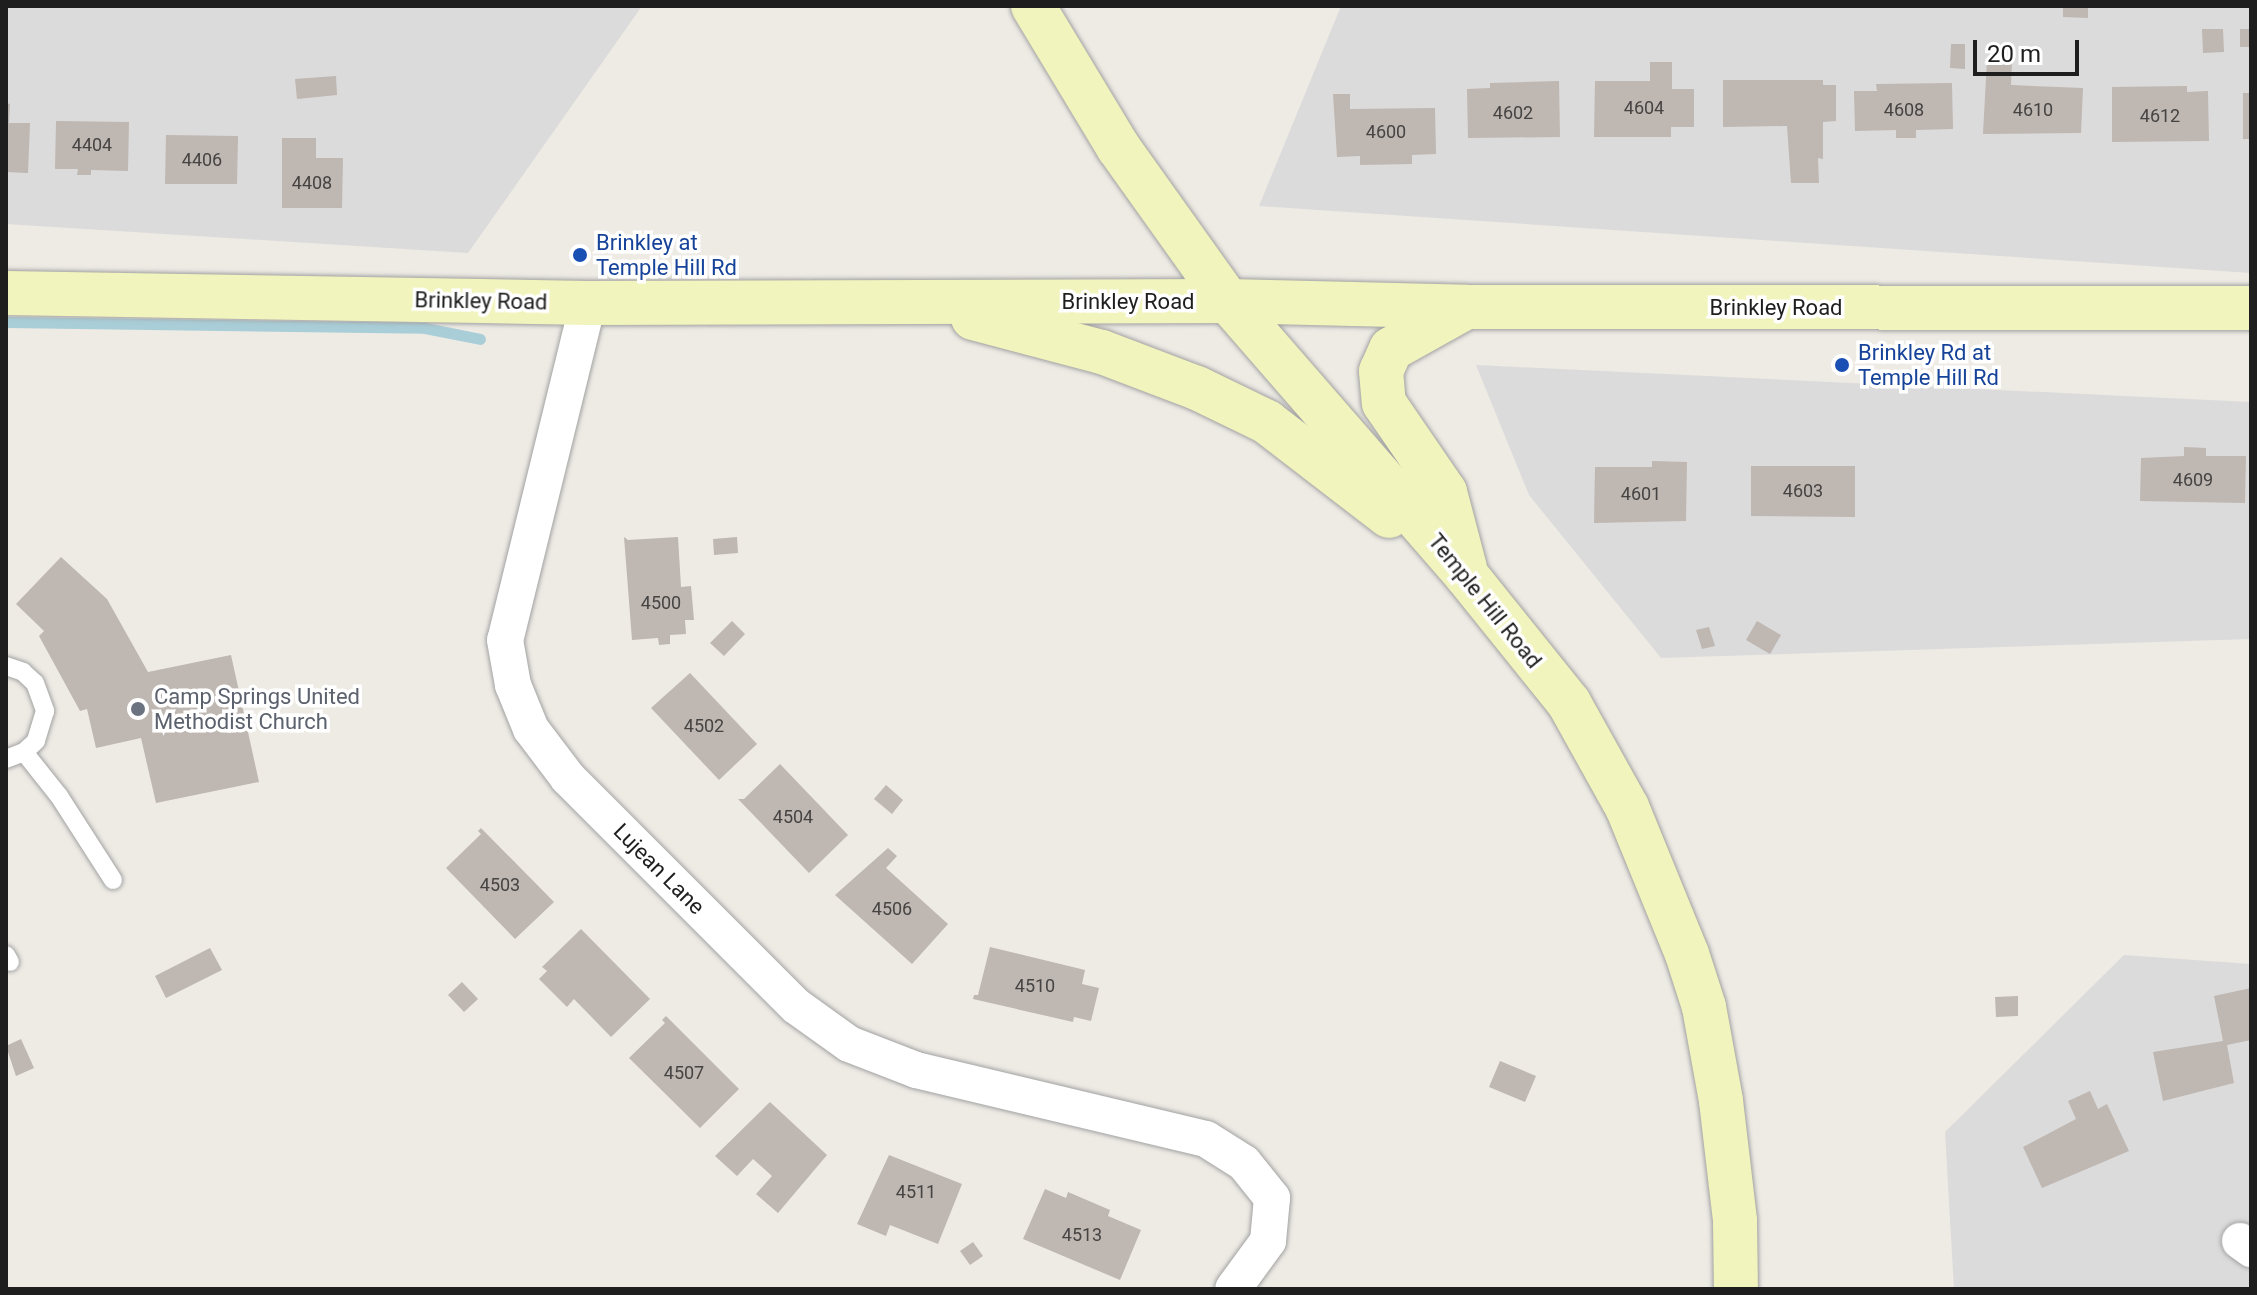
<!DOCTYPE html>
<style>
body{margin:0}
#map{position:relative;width:2257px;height:1295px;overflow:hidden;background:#eeebe5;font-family:Roboto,sans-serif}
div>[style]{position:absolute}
.residential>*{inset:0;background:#dcdbdb}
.stream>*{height:11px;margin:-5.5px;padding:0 5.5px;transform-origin:5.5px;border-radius:5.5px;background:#a9ced8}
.building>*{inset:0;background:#beb7b2}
.roads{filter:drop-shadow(0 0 2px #a2a2a2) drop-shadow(0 0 2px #a2a2a2)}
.lane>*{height:18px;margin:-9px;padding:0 9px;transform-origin:9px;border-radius:9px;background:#fff}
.street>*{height:36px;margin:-18px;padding:0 18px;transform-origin:18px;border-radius:18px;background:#fff}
.secondary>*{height:44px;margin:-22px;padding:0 22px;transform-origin:22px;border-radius:22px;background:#f2f4bd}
.dots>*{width:22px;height:22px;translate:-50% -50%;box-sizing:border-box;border:4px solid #fff;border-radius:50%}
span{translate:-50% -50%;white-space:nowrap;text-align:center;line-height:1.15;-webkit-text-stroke:7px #fff;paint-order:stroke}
.number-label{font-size:18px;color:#464443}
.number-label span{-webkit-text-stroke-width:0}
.transit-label{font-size:22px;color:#164399}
.left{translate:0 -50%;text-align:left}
.street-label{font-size:22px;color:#1e1e1e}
.worship-label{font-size:22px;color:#5b616d}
.frame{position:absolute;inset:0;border:8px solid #1e1e1e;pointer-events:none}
.scale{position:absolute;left:1973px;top:40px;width:106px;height:36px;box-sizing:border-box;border:4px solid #1e1e1e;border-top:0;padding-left:10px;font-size:24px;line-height:28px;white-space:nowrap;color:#1e1e1e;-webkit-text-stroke:6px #fff;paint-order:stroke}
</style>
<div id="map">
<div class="residential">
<div style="clip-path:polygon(6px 6px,642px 6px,468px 253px,6px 224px)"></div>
<div style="clip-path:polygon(1341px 6px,2251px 6px,2251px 273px,1259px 206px)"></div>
<div style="clip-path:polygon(1476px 365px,2251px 402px,2251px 639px,1661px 658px,1529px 495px)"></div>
<div style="clip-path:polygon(2124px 955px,2251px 964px,2251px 1289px,1954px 1289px,1945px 1132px)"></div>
</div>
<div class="stream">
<div style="left:6px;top:322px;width:419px;rotate:0.8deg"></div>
<div style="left:425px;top:328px;width:56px;rotate:11.3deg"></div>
</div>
<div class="building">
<div style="clip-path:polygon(2063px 6px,2088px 7px,2088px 18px,2063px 17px)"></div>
<div style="clip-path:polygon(2202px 29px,2223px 29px,2224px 52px,2203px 53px)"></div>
<div style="clip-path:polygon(2240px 29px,2251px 29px,2251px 47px,2240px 47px)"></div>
<div style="clip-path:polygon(1951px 44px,1965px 44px,1965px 69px,1950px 68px)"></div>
<div style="clip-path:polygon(1987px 59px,2012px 60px,2011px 85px,2083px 88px,2081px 133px,1983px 134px)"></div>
<div style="clip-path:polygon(1650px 62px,1672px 62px,1672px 89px,1694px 89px,1694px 127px,1671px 127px,1671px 137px,1594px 137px,1595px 81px,1650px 81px)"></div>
<div style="clip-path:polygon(336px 76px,337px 95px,297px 99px,295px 79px)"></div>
<div style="clip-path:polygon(1723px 80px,1823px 80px,1823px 85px,1836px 85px,1836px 121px,1823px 122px,1823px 159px,1818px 158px,1819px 183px,1791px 183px,1787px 126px,1723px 127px)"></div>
<div style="clip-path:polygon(1559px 81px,1560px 137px,1468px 138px,1467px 89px,1490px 88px,1490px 83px)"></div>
<div style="clip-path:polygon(1952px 83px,1953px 129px,1916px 130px,1916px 138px,1896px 138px,1896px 130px,1855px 131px,1854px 91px,1877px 91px,1876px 84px)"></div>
<div style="clip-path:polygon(2187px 86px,2187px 92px,2208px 91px,2209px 141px,2112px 142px,2112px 87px)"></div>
<div style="clip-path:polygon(2243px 93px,2251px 93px,2251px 139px,2243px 139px)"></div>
<div style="clip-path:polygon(1333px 94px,1350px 94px,1350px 109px,1435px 108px,1436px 154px,1412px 155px,1412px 164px,1360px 165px,1360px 156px,1337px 157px)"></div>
<div style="clip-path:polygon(6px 103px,10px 104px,9px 123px,30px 123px,28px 173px,6px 172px)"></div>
<div style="clip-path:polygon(56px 121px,129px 122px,128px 171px,91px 170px,91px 175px,77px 175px,78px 169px,55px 169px)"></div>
<div style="clip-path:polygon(166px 135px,238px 136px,237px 184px,165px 184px)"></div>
<div style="clip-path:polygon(282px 138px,316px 138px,316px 158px,343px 158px,342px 208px,282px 208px)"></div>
<div style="clip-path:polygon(2184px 447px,2206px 448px,2206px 456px,2246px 456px,2245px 503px,2140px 501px,2141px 458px,2184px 456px)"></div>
<div style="clip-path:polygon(1652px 461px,1687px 462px,1686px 521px,1594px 523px,1595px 467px,1652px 467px)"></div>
<div style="clip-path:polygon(1751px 466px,1855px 466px,1855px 517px,1751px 516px)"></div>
<div style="clip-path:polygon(624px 537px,628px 540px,678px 537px,681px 587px,691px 586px,694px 620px,685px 620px,686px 634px,670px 635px,670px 644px,659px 645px,658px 638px,632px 640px)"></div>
<div style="clip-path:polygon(737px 537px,738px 553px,714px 555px,713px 539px)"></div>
<div style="clip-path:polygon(61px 557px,107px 599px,148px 672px,231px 655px,259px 782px,156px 803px,141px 738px,96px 748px,87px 709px,80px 711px,39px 636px,44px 631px,16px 604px)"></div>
<div style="clip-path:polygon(732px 621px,745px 634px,724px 656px,710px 643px)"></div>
<div style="clip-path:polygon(1757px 621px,1781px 635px,1770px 654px,1746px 640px)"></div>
<div style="clip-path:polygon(1709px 627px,1715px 646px,1702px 649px,1696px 630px)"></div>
<div style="clip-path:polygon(690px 673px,757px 744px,719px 780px,651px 708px)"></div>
<div style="clip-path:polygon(780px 764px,848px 835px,809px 873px,738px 799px,744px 799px)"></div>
<div style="clip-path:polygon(886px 785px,903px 800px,892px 814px,874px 799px)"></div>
<div style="clip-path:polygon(481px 828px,554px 902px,515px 939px,446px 868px,481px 834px,478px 831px)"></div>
<div style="clip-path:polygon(888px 848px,897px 856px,886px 868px,948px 924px,912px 964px,835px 895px)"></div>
<div style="clip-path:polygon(581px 929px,650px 999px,611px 1037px,574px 999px,567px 1007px,539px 979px,547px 971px,542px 967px)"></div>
<div style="clip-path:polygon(990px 947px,1085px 970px,1082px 984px,1099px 988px,1091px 1021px,1074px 1017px,1073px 1022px,973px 999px,974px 995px,978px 995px)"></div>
<div style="clip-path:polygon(210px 948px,222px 970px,166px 998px,155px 976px)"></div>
<div style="clip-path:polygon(462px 982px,478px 999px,464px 1012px,448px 995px)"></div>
<div style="clip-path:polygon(2251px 988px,2251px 1040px,2227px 1045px,2234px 1083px,2163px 1101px,2153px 1052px,2223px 1041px,2214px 996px)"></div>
<div style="clip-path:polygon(2018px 996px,2018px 1016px,1996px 1017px,1995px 997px)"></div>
<div style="clip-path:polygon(666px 1016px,739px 1089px,700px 1128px,629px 1058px,665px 1023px,662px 1020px)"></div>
<div style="clip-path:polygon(21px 1039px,34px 1068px,16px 1076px,6px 1046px)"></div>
<div style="clip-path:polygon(1500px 1061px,1536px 1076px,1525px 1102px,1489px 1087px)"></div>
<div style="clip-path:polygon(2090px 1091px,2098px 1109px,2107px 1104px,2129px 1151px,2042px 1188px,2023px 1147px,2076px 1119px,2068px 1101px)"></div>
<div style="clip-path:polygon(770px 1102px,827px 1155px,778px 1213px,756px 1194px,772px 1176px,753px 1159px,737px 1176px,715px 1156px)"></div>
<div style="clip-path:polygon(889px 1155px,962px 1184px,938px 1244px,890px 1225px,886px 1236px,857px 1224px)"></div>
<div style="clip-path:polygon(1045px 1189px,1066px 1198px,1068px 1192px,1110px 1210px,1108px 1216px,1141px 1230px,1120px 1280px,1023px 1239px)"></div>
<div style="clip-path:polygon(973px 1242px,983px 1256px,970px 1265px,960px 1251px)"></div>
</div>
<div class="roads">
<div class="lane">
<div style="left:6px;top:666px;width:18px;rotate:19deg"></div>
<div style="left:23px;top:672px;width:16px;rotate:43deg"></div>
<div style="left:35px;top:683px;width:30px;rotate:70deg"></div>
<div style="left:45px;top:711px;width:31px;rotate:107deg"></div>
<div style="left:36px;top:741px;width:16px;rotate:137deg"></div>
<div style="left:24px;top:752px;width:19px;rotate:159deg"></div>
<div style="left:24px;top:752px;width:56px;rotate:51.5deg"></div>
<div style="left:59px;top:796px;width:100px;rotate:57.3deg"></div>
<div style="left:6px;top:955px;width:8px;rotate:60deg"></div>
</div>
<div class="street">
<div style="left:588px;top:303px;width:347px;rotate:103.8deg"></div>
<div style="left:505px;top:640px;width:46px;rotate:79.9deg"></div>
<div style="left:513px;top:685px;width:48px;rotate:67.8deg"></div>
<div style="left:531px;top:729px;width:61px;rotate:52.9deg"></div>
<div style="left:568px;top:778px;width:322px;rotate:45deg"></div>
<div style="left:796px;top:1006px;width:65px;rotate:35.6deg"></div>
<div style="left:849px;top:1044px;width:72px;rotate:21.2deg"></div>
<div style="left:916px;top:1070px;width:298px;rotate:13.4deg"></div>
<div style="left:1206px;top:1139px;width:45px;rotate:32.3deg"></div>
<div style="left:1244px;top:1163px;width:45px;rotate:51.3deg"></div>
<div style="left:1272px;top:1198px;width:43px;rotate:95.3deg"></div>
<div style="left:1268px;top:1241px;width:59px;rotate:126.1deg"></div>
<div style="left:2240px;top:1241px;width:14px;rotate:36deg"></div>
</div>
<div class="secondary">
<div style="left:1033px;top:6px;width:165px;rotate:58.9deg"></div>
<div style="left:1118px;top:147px;width:189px;rotate:54.5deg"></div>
<div style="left:1228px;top:301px;width:364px;rotate:49deg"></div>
<div style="left:1467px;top:576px;width:163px;rotate:51.2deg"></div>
<div style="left:1569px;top:703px;width:119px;rotate:60.9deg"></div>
<div style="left:1627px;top:807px;width:159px;rotate:67.8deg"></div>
<div style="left:1687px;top:954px;width:56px;rotate:72.2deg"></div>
<div style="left:1704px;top:1007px;width:96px;rotate:79.7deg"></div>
<div style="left:1721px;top:1101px;width:121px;rotate:83.3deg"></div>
<div style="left:1735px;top:1221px;width:68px;rotate:89.2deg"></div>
<div style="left:6px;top:293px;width:582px;rotate:0.98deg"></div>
<div style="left:588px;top:303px;width:640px;rotate:-0.18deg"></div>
<div style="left:1228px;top:301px;width:239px;rotate:1.4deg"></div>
<div style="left:1467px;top:307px;width:784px;rotate:0.07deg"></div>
<div style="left:1461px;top:310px;width:80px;rotate:150.9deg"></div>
<div style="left:1391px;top:349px;width:24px;rotate:114deg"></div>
<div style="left:1381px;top:371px;width:32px;rotate:85deg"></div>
<div style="left:1384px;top:403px;width:108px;rotate:55.6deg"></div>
<div style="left:1445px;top:492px;width:79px;rotate:75.3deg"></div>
<div style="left:973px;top:318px;width:133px;rotate:14.8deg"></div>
<div style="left:1102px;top:352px;width:102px;rotate:20.8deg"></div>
<div style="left:1197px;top:388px;width:78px;rotate:25.9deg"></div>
<div style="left:1267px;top:422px;width:154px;rotate:37.6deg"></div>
</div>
</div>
<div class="dots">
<div style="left:580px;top:255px;background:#1a4fb4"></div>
<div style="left:1842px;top:365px;background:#1a4fb4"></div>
<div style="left:138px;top:709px;background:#6b7280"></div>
</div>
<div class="number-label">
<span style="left:1644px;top:108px">4604</span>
<span style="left:1904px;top:110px">4608</span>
<span style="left:2033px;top:110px">4610</span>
<span style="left:1513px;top:113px">4602</span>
<span style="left:2160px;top:116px">4612</span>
<span style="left:1386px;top:132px">4600</span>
<span style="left:92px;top:145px">4404</span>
<span style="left:202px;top:160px">4406</span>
<span style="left:312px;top:183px">4408</span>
<span style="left:2193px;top:480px">4609</span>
<span style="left:1803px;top:491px">4603</span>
<span style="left:1641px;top:494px">4601</span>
<span style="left:661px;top:603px">4500</span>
<span style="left:704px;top:726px">4502</span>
<span style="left:793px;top:817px">4504</span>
<span style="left:500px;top:885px">4503</span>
<span style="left:892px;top:909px">4506</span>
<span style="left:1035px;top:986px">4510</span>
<span style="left:684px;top:1073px">4507</span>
<span style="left:916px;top:1192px">4511</span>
<span style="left:1082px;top:1235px">4513</span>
</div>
<div class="transit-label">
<span class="left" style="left:596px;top:255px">Brinkley at<br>Temple Hill Rd</span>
<span class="left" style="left:1858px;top:365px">Brinkley Rd at<br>Temple Hill Rd</span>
</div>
<div class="street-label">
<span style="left:481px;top:301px;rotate:1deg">Brinkley Road</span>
<span style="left:1128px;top:302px">Brinkley Road</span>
<span style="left:1776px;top:308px">Brinkley Road</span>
<span style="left:1485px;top:601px;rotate:51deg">Temple Hill Road</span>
<span style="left:659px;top:869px;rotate:45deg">Lujean Lane</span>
</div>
<div class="worship-label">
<span class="left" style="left:154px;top:709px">Camp Springs United<br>Methodist Church</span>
</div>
<div class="frame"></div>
<div class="scale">20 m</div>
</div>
